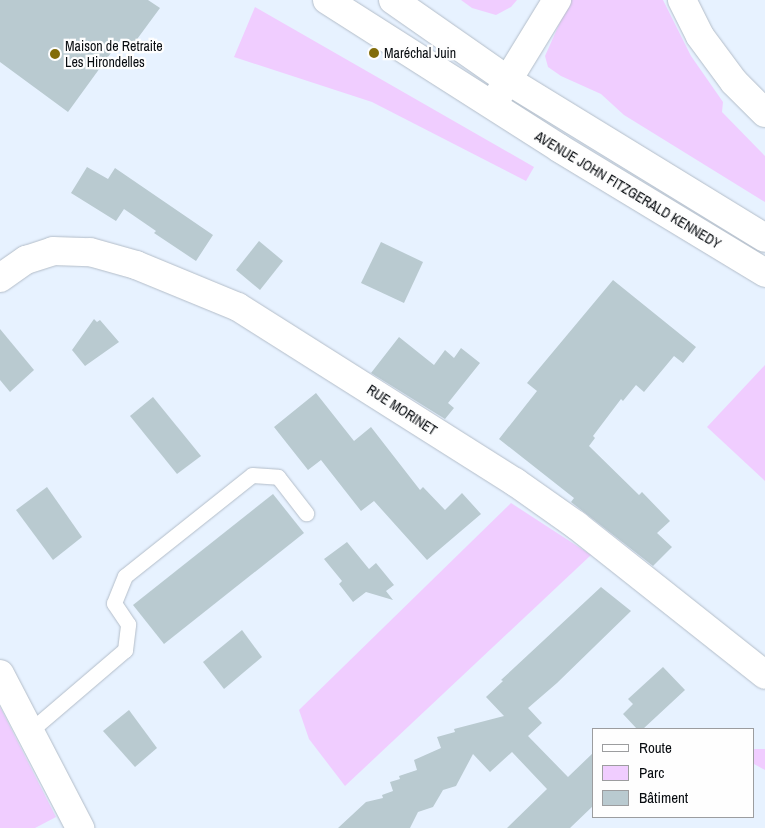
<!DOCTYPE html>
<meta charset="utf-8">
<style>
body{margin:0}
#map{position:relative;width:765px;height:828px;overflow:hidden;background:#e7f2ff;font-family:"Archivo Narrow",sans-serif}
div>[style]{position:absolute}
.green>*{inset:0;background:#f0cdff}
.building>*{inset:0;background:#b9cad0}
.roads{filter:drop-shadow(0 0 1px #b3bdc9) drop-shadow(0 0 1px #b3bdc9)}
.service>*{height:15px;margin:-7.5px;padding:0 7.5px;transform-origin:7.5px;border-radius:7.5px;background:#fff}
.minor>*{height:28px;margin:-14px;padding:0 14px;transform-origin:14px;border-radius:14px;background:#fff}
.secondary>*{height:28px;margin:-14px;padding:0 14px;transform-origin:14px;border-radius:14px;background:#fff}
.dots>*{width:14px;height:14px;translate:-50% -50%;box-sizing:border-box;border:2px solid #fefefe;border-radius:50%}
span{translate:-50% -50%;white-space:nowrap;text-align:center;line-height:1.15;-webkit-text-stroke:4.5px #fefefe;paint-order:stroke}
.poi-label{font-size:14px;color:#080c10}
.left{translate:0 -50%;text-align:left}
.street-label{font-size:14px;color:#080c10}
.legend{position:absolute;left:592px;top:728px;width:162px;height:90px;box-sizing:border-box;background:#fefefe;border:1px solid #9c9d9f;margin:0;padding:6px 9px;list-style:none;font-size:15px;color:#080c10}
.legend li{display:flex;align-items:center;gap:10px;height:25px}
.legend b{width:25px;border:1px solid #9c9d9f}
</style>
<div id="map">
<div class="green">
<div style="clip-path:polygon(461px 0,517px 0,511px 7px,496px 15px,472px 8px)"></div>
<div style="clip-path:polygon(570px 0,663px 0,691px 56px,723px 102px,722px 112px,765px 156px,765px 202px,624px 115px,601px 94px,561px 76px,548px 67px,545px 56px)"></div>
<div style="clip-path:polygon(255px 7px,534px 167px,526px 181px,372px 102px,234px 57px)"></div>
<div style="clip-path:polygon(765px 365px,765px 481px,707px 427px)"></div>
<div style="clip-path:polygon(511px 503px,591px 555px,345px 786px,309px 739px,299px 710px)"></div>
<div style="clip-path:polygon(0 707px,56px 817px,35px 828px,0 828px)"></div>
<div style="clip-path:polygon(754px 749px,765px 749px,765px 770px,754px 764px)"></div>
</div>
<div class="building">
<div style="clip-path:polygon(0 0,148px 0,160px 8px,132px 46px,121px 39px,68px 112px,0 62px)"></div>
<div style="clip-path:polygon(87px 167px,108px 179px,115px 168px,213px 235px,196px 261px,154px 233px,156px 231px,124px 209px,116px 221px,71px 193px)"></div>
<div style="clip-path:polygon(259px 241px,283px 261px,260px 290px,236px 270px)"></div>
<div style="clip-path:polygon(381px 242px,423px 262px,404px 303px,361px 283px)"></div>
<div style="clip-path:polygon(613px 280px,696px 347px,683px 363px,674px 356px,644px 392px,636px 385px,623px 401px,621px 399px,593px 436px,595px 438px,589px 446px,639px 495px,642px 492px,670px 521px,657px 533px,672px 547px,653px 566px,571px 502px,574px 498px,499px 439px,537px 391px,527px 383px)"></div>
<div style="clip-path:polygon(94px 319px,97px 322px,100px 320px,119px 342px,85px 366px,72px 350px)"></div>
<div style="clip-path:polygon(0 329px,34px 370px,10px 392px,0 380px)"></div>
<div style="clip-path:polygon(399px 337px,434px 365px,445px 350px,454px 358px,461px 348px,480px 363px,448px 403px,454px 408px,445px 419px,371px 373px)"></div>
<div style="clip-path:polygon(316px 393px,354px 441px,371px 427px,420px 490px,423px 487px,445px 510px,462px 493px,481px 514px,427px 560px,374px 501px,361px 511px,321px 460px,308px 470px,274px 427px)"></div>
<div style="clip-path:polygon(153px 397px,201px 456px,177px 474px,130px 416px)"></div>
<div style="clip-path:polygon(47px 487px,82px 537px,53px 560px,16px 510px)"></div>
<div style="clip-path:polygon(273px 494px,304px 533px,164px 644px,133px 605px)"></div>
<div style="clip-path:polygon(347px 542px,369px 569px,376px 563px,394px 585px,386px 591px,393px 600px,366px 592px,353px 602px,339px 584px,342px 581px,324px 559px)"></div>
<div style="clip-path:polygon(601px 587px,631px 611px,557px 683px,528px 708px,542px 723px,528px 736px,568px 777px,594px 752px,594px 805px,570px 828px,507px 828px,547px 789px,512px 752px,490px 772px,473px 754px,456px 786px,443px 790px,433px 807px,418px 812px,410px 828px,338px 828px,366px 802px,383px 798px,382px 795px,393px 791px,390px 782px,400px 779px,399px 776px,417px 770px,414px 760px,441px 748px,437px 737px,455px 732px,454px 729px,504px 716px,486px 697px,503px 681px,501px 680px)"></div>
<div style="clip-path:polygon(242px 630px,262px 657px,224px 689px,203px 662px)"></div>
<div style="clip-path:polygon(663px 667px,685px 690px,643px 729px,637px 729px,623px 714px,633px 704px,628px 699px)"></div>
<div style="clip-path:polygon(129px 710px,157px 748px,135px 767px,103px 731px)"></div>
</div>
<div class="roads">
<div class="service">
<div style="left:30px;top:731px;width:125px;rotate:-40.5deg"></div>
<div style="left:125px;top:650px;width:26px;rotate:-83deg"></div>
<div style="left:128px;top:624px;width:25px;rotate:-124deg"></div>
<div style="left:114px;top:603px;width:29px;rotate:-68deg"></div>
<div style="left:125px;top:576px;width:162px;rotate:-38.5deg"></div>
<div style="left:252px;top:475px;width:26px;rotate:4deg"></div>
<div style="left:278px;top:477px;width:46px;rotate:52.1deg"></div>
</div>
<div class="minor">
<div style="left:682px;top:0;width:40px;rotate:63.4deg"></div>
<div style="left:700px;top:36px;width:57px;rotate:53.5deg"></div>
<div style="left:734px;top:82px;width:44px;rotate:45deg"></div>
<div style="left:495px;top:101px;width:119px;rotate:-58.5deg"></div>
<div style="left:0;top:278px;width:32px;rotate:-35deg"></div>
<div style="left:26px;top:260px;width:28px;rotate:-18deg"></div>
<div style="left:53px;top:251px;width:37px;rotate:2deg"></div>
<div style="left:90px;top:252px;width:48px;rotate:15.8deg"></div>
<div style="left:136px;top:265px;width:110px;rotate:22.4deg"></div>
<div style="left:238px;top:307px;width:328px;rotate:32.3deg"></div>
<div style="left:515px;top:482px;width:75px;rotate:35.2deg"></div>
<div style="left:576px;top:525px;width:241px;rotate:38.4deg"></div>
<div style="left:0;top:674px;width:174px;rotate:62.5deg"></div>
</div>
<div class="secondary">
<div style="left:327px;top:0;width:275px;rotate:32.5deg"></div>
<div style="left:559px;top:148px;width:241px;rotate:31.2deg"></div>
<div style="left:393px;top:0;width:141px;rotate:34.9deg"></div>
<div style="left:509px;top:81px;width:300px;rotate:31.5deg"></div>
</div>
</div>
<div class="dots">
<div style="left:374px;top:53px;background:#836d0a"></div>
<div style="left:55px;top:54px;background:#836d0a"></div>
</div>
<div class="poi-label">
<span class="left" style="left:65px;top:54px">Maison de Retraite<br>Les Hirondelles</span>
<span class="left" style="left:384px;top:53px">Maréchal Juin</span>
</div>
<div class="street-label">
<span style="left:628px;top:190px;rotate:31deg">AVENUE JOHN FITZGERALD KENNEDY</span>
<span style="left:402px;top:410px;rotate:33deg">RUE MORINET</span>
</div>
<ul class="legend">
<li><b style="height:6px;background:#fff"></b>Route</li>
<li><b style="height:14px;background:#f0cdff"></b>Parc</li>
<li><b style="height:14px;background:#b9cad0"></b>Bâtiment</li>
</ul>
</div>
